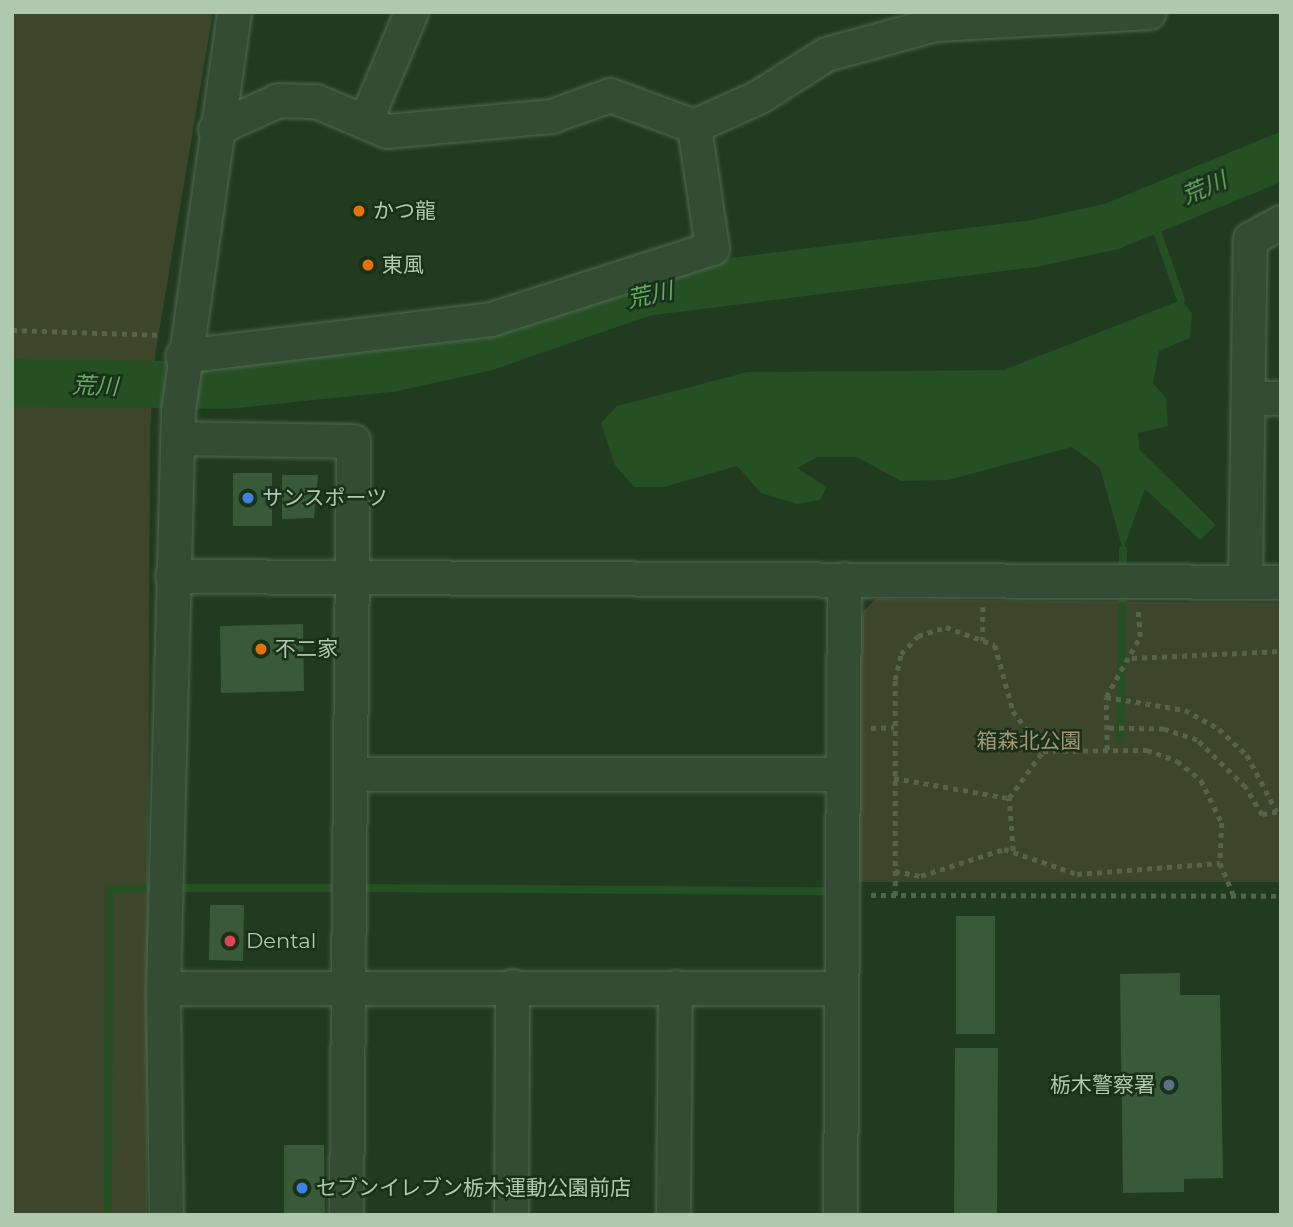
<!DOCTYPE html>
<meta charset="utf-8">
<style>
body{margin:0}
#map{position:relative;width:1293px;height:1227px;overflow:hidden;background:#203b20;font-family:Montserrat,"Noto Sans JP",sans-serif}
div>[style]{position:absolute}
.green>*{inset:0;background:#3d462b}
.water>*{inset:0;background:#245023}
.stream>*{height:8px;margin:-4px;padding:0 4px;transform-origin:4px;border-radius:4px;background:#245023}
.river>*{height:47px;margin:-23.5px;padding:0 23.5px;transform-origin:23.5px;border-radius:23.5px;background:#245023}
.building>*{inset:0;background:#395a39}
.path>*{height:4.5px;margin-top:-2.25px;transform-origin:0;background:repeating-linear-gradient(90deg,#546349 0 5px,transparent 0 10px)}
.roads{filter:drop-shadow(0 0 2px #526952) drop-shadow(0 0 2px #526952)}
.minor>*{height:33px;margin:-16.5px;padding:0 16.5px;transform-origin:16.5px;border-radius:16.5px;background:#344c34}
.dots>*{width:19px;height:19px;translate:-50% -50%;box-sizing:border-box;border:4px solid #193019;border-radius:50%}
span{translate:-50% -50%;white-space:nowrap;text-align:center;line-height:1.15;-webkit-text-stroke:5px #193019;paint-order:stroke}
.poi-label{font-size:21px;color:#afc8b0}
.left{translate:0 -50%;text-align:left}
.right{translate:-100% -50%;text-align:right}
.park-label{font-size:21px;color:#a49374}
.water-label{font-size:23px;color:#66a965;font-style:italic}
.frame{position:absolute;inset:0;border:14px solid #afc8b0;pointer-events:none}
</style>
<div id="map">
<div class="green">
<div style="clip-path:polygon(12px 12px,213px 12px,155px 355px,150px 429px,147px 1215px,12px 1215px)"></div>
<div style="clip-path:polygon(876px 599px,1281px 603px,1281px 882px,859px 882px,855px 619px)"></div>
</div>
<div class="water">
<div style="clip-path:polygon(1181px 300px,1192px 313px,1190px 338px,1159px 351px,1153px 383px,1166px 398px,1168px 426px,1138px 433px,1139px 449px,1216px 525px,1200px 540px,1145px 489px,1123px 550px,1100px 468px,1072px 447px,948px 480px,901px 481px,857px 457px,818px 457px,797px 468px,827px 487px,820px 500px,797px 504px,761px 493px,737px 466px,664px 487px,634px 487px,615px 465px,601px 423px,617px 406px,748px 372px,1004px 370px)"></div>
</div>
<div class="stream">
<div style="left:1150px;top:211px;width:94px;rotate:70.8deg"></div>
<div style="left:1123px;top:550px;width:25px;rotate:90deg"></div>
<div style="left:1120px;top:739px;width:151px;rotate:-88.9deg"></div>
<div style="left:175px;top:888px;width:165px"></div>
<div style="left:357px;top:888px;width:477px;rotate:0.4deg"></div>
<div style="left:108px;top:1215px;width:326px;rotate:-89.8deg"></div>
<div style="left:109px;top:889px;width:49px;rotate:-1.2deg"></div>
</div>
<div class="river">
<div style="left:12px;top:382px;width:213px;rotate:0.8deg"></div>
<div style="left:225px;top:385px;width:166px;rotate:-5.9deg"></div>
<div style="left:390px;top:368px;width:97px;rotate:-12.5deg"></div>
<div style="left:485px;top:347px;width:169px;rotate:-19deg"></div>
<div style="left:645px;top:292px;width:391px;rotate:-7.2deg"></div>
<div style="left:1033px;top:243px;width:80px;rotate:-12.3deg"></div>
<div style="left:1111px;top:226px;width:184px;rotate:-22.4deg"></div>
</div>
<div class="building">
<div style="clip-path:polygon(233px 473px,272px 473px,272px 526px,233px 526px)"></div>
<div style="clip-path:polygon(282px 475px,318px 475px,314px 518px,282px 519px)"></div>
<div style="clip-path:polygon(303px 624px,304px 691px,221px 693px,220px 626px)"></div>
<div style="clip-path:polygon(210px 905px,244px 905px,243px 961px,209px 960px)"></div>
<div style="clip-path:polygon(956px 916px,995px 916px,995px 1034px,956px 1034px)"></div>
<div style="clip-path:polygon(1180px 973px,1180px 995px,1220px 995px,1223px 1178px,1184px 1179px,1184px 1192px,1123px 1193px,1120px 974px)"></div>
<div style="clip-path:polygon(955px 1048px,998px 1048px,997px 1215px,954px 1215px)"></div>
<div style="clip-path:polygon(284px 1145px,324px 1145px,325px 1215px,284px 1215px)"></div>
</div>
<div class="path">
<div style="left:12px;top:330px;width:150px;rotate:1.9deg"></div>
<div style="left:983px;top:607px;width:34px;rotate:90deg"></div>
<div style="left:1132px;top:658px;width:149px;rotate:-2.7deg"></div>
<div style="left:1106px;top:697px;width:80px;rotate:9.3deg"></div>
<div style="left:1185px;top:710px;width:39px;rotate:29deg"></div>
<div style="left:1219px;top:729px;width:38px;rotate:43deg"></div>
<div style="left:1247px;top:755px;width:64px;rotate:62.2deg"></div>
<div style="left:1277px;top:812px;width:15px;rotate:169deg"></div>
<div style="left:1262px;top:815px;width:33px;rotate:-121deg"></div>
<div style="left:1245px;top:787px;width:67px;rotate:-135.6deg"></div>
<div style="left:1197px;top:740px;width:35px;rotate:-162deg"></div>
<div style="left:1164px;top:729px;width:58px;rotate:-179deg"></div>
<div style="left:871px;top:728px;width:23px;rotate:-2deg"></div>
<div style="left:1107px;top:750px;width:53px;rotate:-91.1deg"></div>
<div style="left:1106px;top:697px;width:69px;rotate:-60.5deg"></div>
<div style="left:1140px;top:637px;width:27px;rotate:-94deg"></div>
<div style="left:894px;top:778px;width:117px;rotate:9.9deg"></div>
<div style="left:1013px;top:851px;width:53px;rotate:-94.3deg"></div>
<div style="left:1009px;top:798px;width:58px;rotate:-54.1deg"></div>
<div style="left:1043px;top:751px;width:104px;rotate:-0.6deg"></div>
<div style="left:1147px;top:750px;width:32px;rotate:20deg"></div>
<div style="left:1177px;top:761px;width:31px;rotate:38deg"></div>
<div style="left:1201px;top:780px;width:48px;rotate:64deg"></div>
<div style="left:1222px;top:823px;width:40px;rotate:92.9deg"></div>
<div style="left:1220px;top:863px;width:36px;rotate:67deg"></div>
<div style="left:895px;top:871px;width:26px;rotate:11deg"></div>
<div style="left:921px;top:876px;width:87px;rotate:-18deg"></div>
<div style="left:1004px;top:849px;width:77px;rotate:18.9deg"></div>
<div style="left:1077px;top:874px;width:143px;rotate:-4.4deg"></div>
<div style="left:871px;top:895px;width:410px;rotate:0.1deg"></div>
<div style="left:895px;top:896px;width:216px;rotate:-90deg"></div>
<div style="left:895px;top:680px;width:27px;rotate:-77deg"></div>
<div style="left:901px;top:654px;width:25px;rotate:-47deg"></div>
<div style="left:918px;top:636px;width:29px;rotate:-18deg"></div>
<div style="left:946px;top:627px;width:52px;rotate:20.2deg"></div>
<div style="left:995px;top:645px;width:68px;rotate:74.7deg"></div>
<div style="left:1013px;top:711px;width:50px;rotate:53.1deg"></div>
</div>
<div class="roads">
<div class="minor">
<div style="left:365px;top:122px;width:119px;rotate:-67.3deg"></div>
<div style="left:215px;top:129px;width:69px;rotate:-24.7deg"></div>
<div style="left:278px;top:100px;width:38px;rotate:2deg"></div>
<div style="left:316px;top:101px;width:77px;rotate:22.9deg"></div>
<div style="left:387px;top:131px;width:165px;rotate:-5.2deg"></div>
<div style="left:551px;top:116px;width:63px;rotate:-19.6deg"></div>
<div style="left:610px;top:95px;width:90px;rotate:20.3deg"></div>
<div style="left:694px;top:126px;width:70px;rotate:-24.4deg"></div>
<div style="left:758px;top:97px;width:80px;rotate:-32.3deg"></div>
<div style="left:826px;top:54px;width:114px;rotate:-15.3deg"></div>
<div style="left:936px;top:24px;width:213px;rotate:-3.2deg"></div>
<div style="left:182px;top:356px;width:311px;rotate:-6.8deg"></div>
<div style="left:491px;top:319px;width:232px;rotate:-17.8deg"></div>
<div style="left:712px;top:248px;width:123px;rotate:-98.4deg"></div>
<div style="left:1248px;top:398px;width:33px"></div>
<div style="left:177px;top:438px;width:176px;rotate:1deg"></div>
<div style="left:353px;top:441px;width:774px;rotate:90.52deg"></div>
<div style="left:172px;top:576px;width:1109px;rotate:0.31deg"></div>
<div style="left:1245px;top:581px;width:342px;rotate:-89.2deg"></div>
<div style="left:1250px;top:239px;width:35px;rotate:-29deg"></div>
<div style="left:350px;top:774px;width:493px"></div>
<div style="left:163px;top:988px;width:678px"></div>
<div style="left:166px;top:1215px;width:227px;rotate:-90.8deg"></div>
<div style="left:163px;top:988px;width:577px;rotate:-88.51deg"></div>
<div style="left:178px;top:411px;width:403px;rotate:-82deg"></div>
<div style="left:511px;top:1215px;width:229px;rotate:-89.7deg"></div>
<div style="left:673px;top:1215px;width:228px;rotate:-89.5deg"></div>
<div style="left:840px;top:1215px;width:636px;rotate:-89.64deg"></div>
</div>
</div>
<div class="dots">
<div style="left:359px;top:211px;background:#e8710a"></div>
<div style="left:368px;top:265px;background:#e8710a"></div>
<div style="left:248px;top:498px;background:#3f7fe0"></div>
<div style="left:261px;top:649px;background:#e8710a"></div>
<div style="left:230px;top:941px;background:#e0444e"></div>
<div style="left:1169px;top:1085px;background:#5c6f8a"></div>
<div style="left:302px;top:1188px;background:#3f7fe0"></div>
</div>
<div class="poi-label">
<span class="left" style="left:373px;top:211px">かつ龍</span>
<span class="left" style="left:382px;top:265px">東風</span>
<span class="left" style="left:262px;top:498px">サンスポーツ</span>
<span class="left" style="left:275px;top:649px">不二家</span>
<span class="left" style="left:246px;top:941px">Dental</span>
<span class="right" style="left:1155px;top:1085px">栃木警察署</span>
<span class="left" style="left:316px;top:1188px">セブンイレブン栃木運動公園前店</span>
</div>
<div class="park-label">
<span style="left:1029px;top:741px">箱森北公園</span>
</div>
<div class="water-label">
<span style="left:1204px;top:188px;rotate:-23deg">荒川</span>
<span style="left:650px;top:295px;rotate:-12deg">荒川</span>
<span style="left:95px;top:386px;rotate:2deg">荒川</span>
</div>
<div class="frame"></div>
</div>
